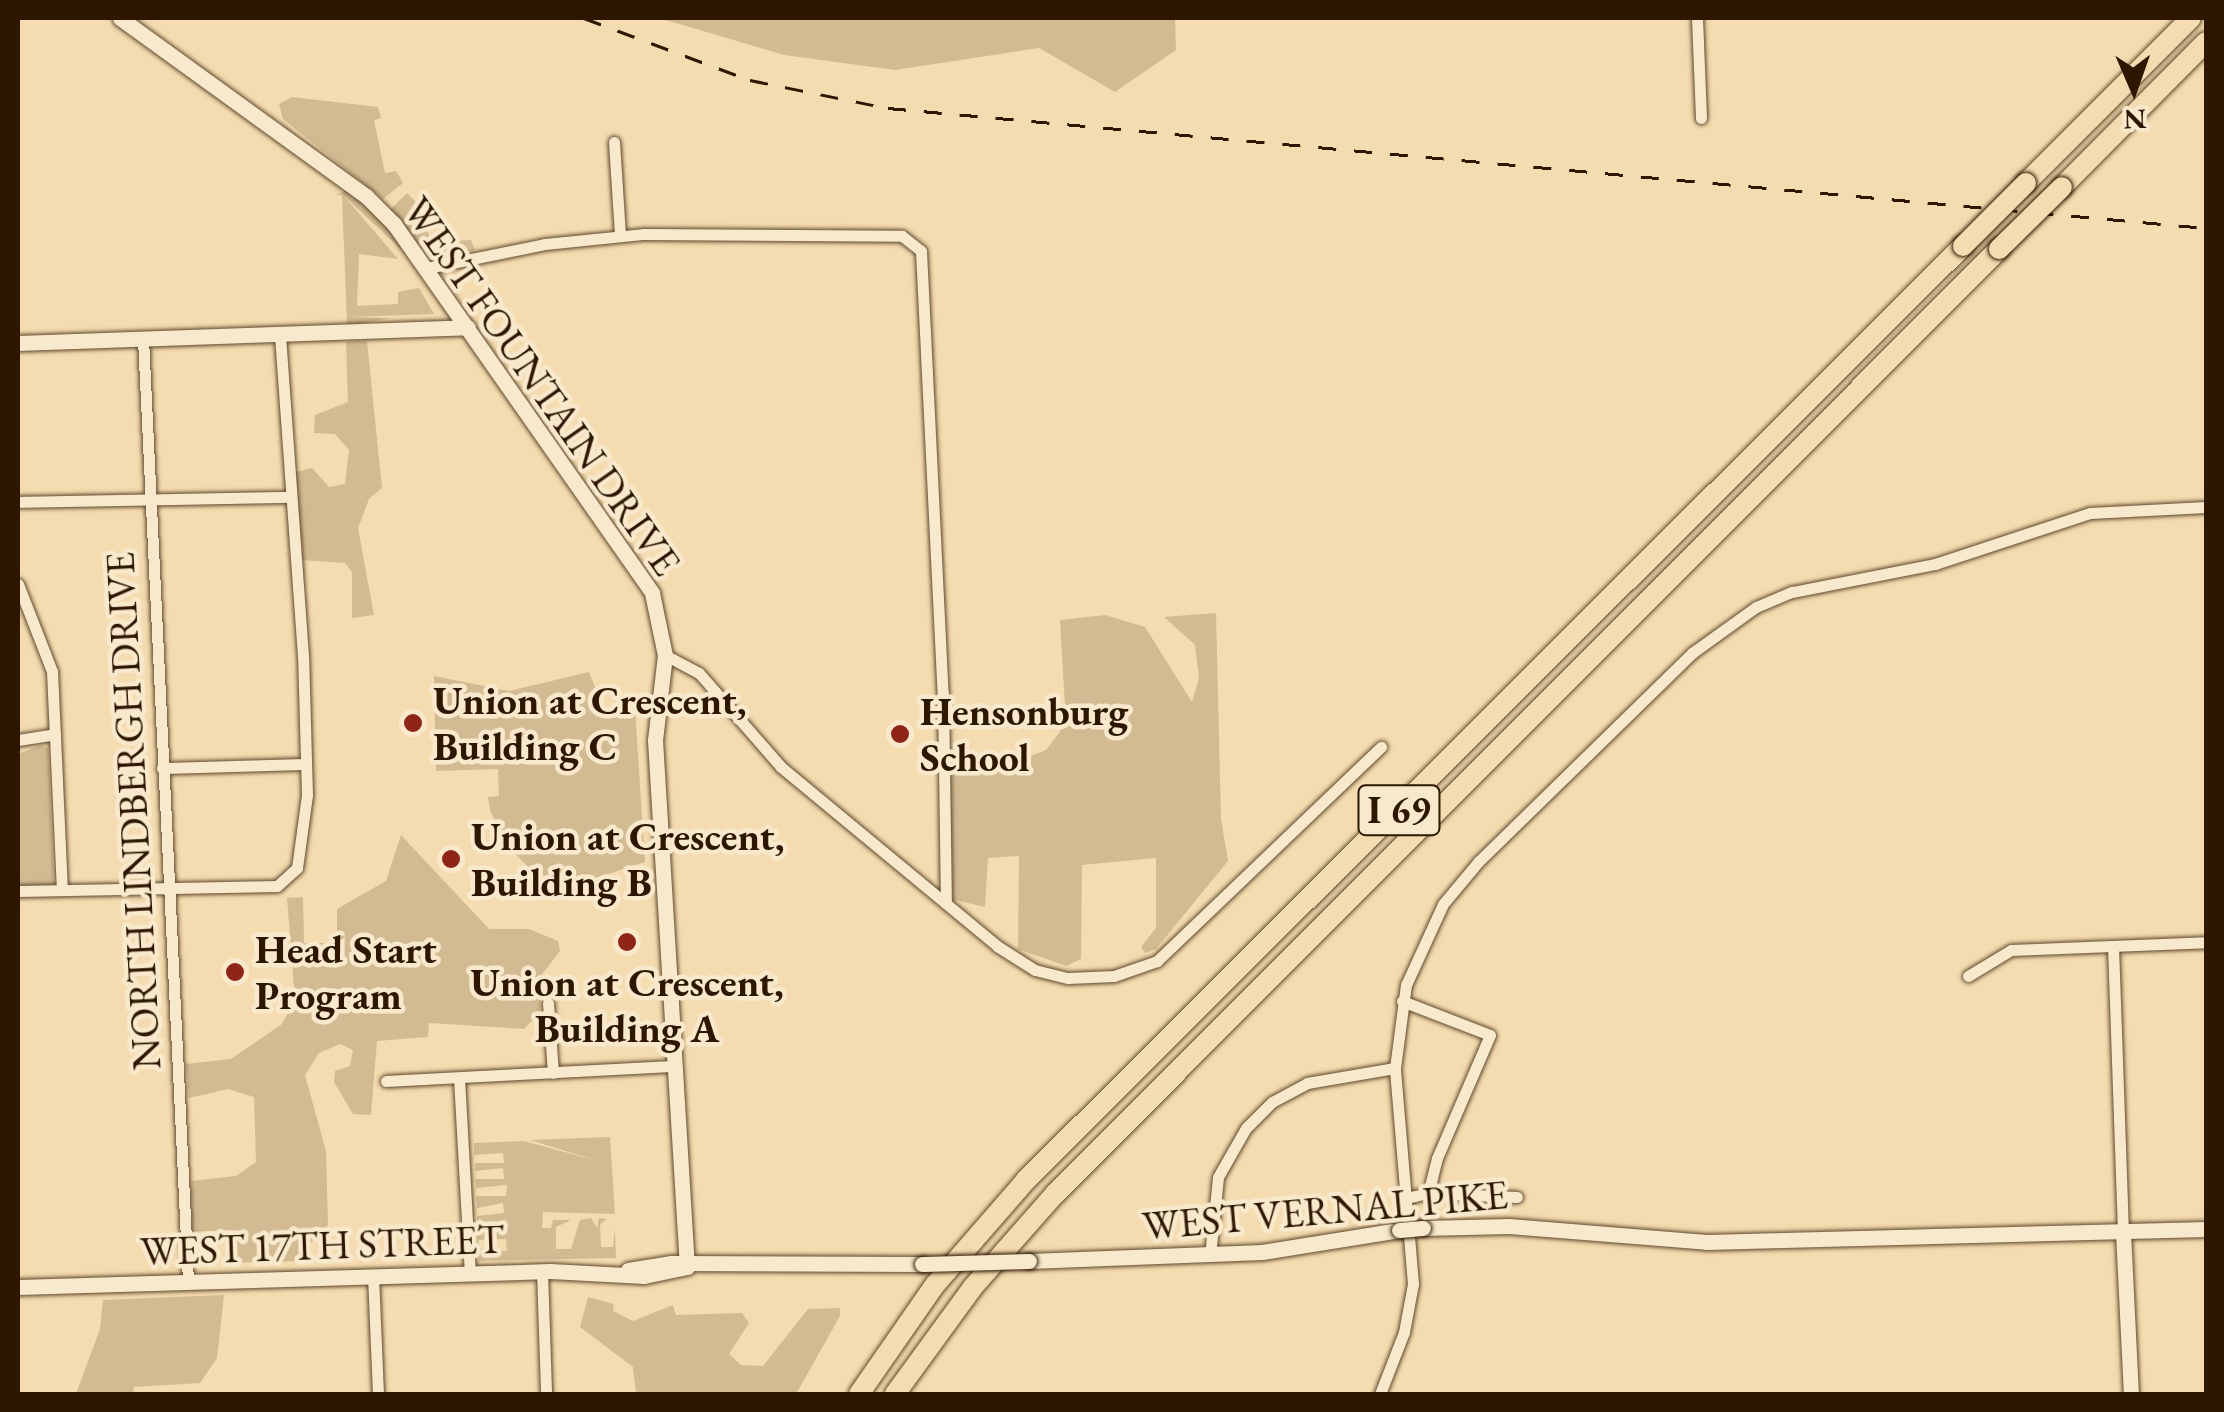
<!DOCTYPE html>
<style>
body{margin:0}
#map{position:relative;width:2224px;height:1412px;overflow:hidden;background:#f4dcb0;font-family:"EB Garamond",serif}
div>[style]{position:absolute}
.green>*{inset:0;background:#d2bb92}
.roads{filter:drop-shadow(0 0 2px #5f482c) drop-shadow(0 0 2px #5f482c)}
.street>*{height:11px;margin:-5.5px;padding:0 5.5px;transform-origin:5.5px;border-radius:5.5px;background:#f8e8cc}
.secondary>*{height:15px;margin:-7.5px;padding:0 7.5px;transform-origin:7.5px;border-radius:7.5px;background:#f8e8cc}
.highway>*{height:20px;margin:-10px;padding:0 10px;transform-origin:10px;border-radius:10px;background:#f4dcb0}
.rail>*{height:2.5px;margin-top:-1.25px;transform-origin:0;background:repeating-linear-gradient(90deg,#2d1700 0 18px,transparent 0 36px)}
.bridges{filter:drop-shadow(0 0 2px #2d1700) drop-shadow(0 0 2px #2d1700)}
.secondary-bridge>*{height:15px;margin:-7.5px;padding:0 7.5px;transform-origin:7.5px;border-radius:7.5px;background:#f8e8cc}
.highway-bridge>*{height:20px;margin:-10px;padding:0 10px;transform-origin:10px;border-radius:10px;background:#f4dcb0}
.dots>*{width:28px;height:28px;translate:-50% -50%;box-sizing:border-box;border:5px solid #f8e8cc;border-radius:50%}
span{translate:-50% -50%;white-space:nowrap;text-align:center;line-height:1.15;-webkit-text-stroke:9px #f8e8cc;paint-order:stroke}
.shield-label span{padding:2px 8px;background:#f8e8cc;border:2px solid;border-radius:8px;-webkit-text-stroke-width:0}
.shield-label{font-size:38px;color:#2d1700;font-weight:700}
.street-label{font-size:40px;color:#2d1700}
.poi-label{font-size:40px;color:#2d1700;font-weight:700}
.left{translate:0 -50%;text-align:left}
.frame{position:absolute;inset:0;border:20px solid #2d1700;pointer-events:none}
.north{position:absolute;left:2084px;top:40px;width:100px;height:100px;-webkit-text-stroke:8px #f8e8cc;paint-order:stroke;rotate:178deg;font-size:28px;font-weight:700;line-height:40px;text-align:center;color:#2d1700}
.north::after{content:'';display:block;margin:auto;width:35px;height:45px;background:#2d1700;clip-path:polygon(50% 0,100% 100%,50% 72%,0 100%)}
</style>
<div id="map">
<div class="green">
<div style="clip-path:polygon(659px 18px,1175px 18px,1176px 50px,1115px 92px,1039px 48px,895px 70px,784px 55px)"></div>
<div style="clip-path:polygon(292px 97px,378px 107px,381px 118px,374px 120px,385px 173px,396px 171px,403px 183px,383px 199px,283px 119px,279px 104px)"></div>
<div style="clip-path:polygon(347px 190px,381px 217px,405px 253px,344px 196px,398px 259px,359px 254px,357px 306px,398px 304px,398px 292px,419px 288px,434px 314px,349px 317px,390px 318px,347px 326px,342px 195px,336px 195px)"></div>
<div style="clip-path:polygon(407px 193px,433px 220px,427px 231px,433px 243px,471px 240px,475px 250px,429px 257px,390px 210px)"></div>
<div style="clip-path:polygon(367px 341px,382px 488px,369px 499px,358px 528px,374px 615px,352px 618px,352px 572px,345px 563px,300px 560px,296px 472px,312px 468px,329px 487px,345px 484px,349px 450px,335px 434px,314px 433px,315px 415px,348px 402px,346px 342px)"></div>
<div style="clip-path:polygon(1216px 613px,1221px 819px,1228px 861px,1156px 949px,1145px 953px,1141px 947px,1156px 928px,1156px 858px,1082px 865px,1081px 959px,1066px 966px,1018px 949px,1019px 856px,988px 858px,985px 907px,947px 898px,951px 771px,1020px 760px,1046px 750px,1060px 732px,1065px 706px,1060px 620px,1105px 615px,1145px 627px,1192px 702px,1199px 678px,1195px 645px,1164px 617px)"></div>
<div style="clip-path:polygon(589px 672px,604px 710px,635px 709px,645px 862px,565px 888px,530px 869px,505px 843px,490px 810px,488px 797px,499px 796px,498px 769px,436px 771px,434px 676px,509px 691px)"></div>
<div style="clip-path:polygon(41px 745px,48px 748px,54px 885px,18px 886px,18px 754px)"></div>
<div style="clip-path:polygon(401px 835px,489px 929px,529px 929px,558px 941px,560px 951px,543px 973px,540px 1013px,524px 1029px,429px 1023px,428px 1037px,377px 1041px,371px 1115px,353px 1114px,334px 1082px,335px 1071px,350px 1066px,353px 1050px,340px 1044px,319px 1053px,305px 1075px,326px 1151px,328px 1225px,310px 1244px,306px 1261px,230px 1263px,232px 1230px,192px 1232px,191px 1181px,236px 1176px,256px 1162px,254px 1097px,228px 1089px,189px 1098px,186px 1064px,231px 1059px,282px 1024px,295px 1000px,287px 898px,303px 897px,304px 943px,337px 943px,337px 909px,386px 881px)"></div>
<div style="clip-path:polygon(610px 1137px,615px 1214px,543px 1212px,542px 1228px,551px 1228px,553px 1220px,571px 1220px,556px 1227px,556px 1249px,571px 1249px,580px 1220px,591px 1218px,597px 1228px,599px 1218px,607px 1219px,600px 1224px,601px 1247px,613px 1247px,615px 1228px,616px 1258px,479px 1261px,478px 1248px,507px 1251px,506px 1239px,478px 1240px,477px 1231px,504px 1232px,503px 1222px,477px 1223px,477px 1216px,504px 1213px,503px 1203px,477px 1208px,476px 1196px,506px 1196px,507px 1185px,476px 1188px,475px 1179px,504px 1179px,503px 1168px,475px 1171px,475px 1163px,504px 1163px,503px 1153px,474px 1155px,474px 1143px,524px 1141px,598px 1161px,530px 1140px)"></div>
<div style="clip-path:polygon(224px 1295px,217px 1358px,200px 1383px,134px 1387px,133px 1394px,76px 1394px,100px 1329px,103px 1300px)"></div>
<div style="clip-path:polygon(588px 1297px,614px 1304px,613px 1311px,633px 1321px,673px 1305px,676px 1315px,742px 1313px,749px 1323px,729px 1354px,741px 1365px,763px 1366px,808px 1309px,840px 1308px,840px 1316px,796px 1394px,636px 1394px,633px 1367px,580px 1327px)"></div>
</div>
<div class="roads">
<div class="street">
<div style="left:1697px;top:18px;width:100px;rotate:87.7deg"></div>
<div style="left:614px;top:142px;width:93px;rotate:86.3deg"></div>
<div style="left:427px;top:268px;width:120px;rotate:-11.5deg"></div>
<div style="left:545px;top:244px;width:100px;rotate:-5.8deg"></div>
<div style="left:644px;top:234px;width:258px;rotate:0.4deg"></div>
<div style="left:902px;top:236px;width:24px;rotate:38deg"></div>
<div style="left:921px;top:251px;width:443px;rotate:87.2deg"></div>
<div style="left:943px;top:693px;width:210px;rotate:89.2deg"></div>
<div style="left:143px;top:338px;width:943px;rotate:87.27deg"></div>
<div style="left:18px;top:502px;width:270px;rotate:-1.1deg"></div>
<div style="left:18px;top:584px;width:93px;rotate:68.7deg"></div>
<div style="left:52px;top:671px;width:217px;rotate:87.4deg"></div>
<div style="left:665px;top:655px;width:38px;rotate:28deg"></div>
<div style="left:699px;top:673px;width:125px;rotate:48.9deg"></div>
<div style="left:781px;top:767px;width:281px;rotate:39.6deg"></div>
<div style="left:997px;top:946px;width:45px;rotate:32.3deg"></div>
<div style="left:1035px;top:970px;width:34px;rotate:14deg"></div>
<div style="left:1068px;top:978px;width:46px;rotate:-2.5deg"></div>
<div style="left:1114px;top:976px;width:46px;rotate:-19.2deg"></div>
<div style="left:1157px;top:961px;width:310px;rotate:-43.7deg"></div>
<div style="left:18px;top:740px;width:37px;rotate:-9deg"></div>
<div style="left:162px;top:768px;width:144px;rotate:-1.6deg"></div>
<div style="left:18px;top:891px;width:259px;rotate:-1.1deg"></div>
<div style="left:277px;top:886px;width:27px;rotate:-42deg"></div>
<div style="left:297px;top:868px;width:74px;rotate:-82.2deg"></div>
<div style="left:307px;top:795px;width:139px;rotate:-91.6deg"></div>
<div style="left:303px;top:656px;width:324px;rotate:-94.1deg"></div>
<div style="left:2113px;top:946px;width:286px;rotate:88deg"></div>
<div style="left:1968px;top:976px;width:50px;rotate:-31.2deg"></div>
<div style="left:2011px;top:950px;width:195px;rotate:-2.3deg"></div>
<div style="left:1402px;top:1001px;width:94px;rotate:21.1deg"></div>
<div style="left:1490px;top:1035px;width:134px;rotate:113.3deg"></div>
<div style="left:1437px;top:1158px;width:36px;rotate:104deg"></div>
<div style="left:1428px;top:1193px;width:22px;rotate:167deg"></div>
<div style="left:548px;top:1003px;width:70px;rotate:85.9deg"></div>
<div style="left:459px;top:1078px;width:195px;rotate:86.8deg"></div>
<div style="left:386px;top:1081px;width:285px;rotate:-3deg"></div>
<div style="left:1428px;top:1193px;width:89px;rotate:2.6deg"></div>
<div style="left:1210px;top:1256px;width:79px;rotate:-84.2deg"></div>
<div style="left:1218px;top:1177px;width:56px;rotate:-60.3deg"></div>
<div style="left:1246px;top:1128px;width:37px;rotate:-45deg"></div>
<div style="left:1272px;top:1102px;width:40px;rotate:-28deg"></div>
<div style="left:1307px;top:1083px;width:89px;rotate:-9.7deg"></div>
<div style="left:1395px;top:1068px;width:84px;rotate:-82.5deg"></div>
<div style="left:1406px;top:985px;width:89px;rotate:-65.4deg"></div>
<div style="left:1443px;top:904px;width:56px;rotate:-50.1deg"></div>
<div style="left:1479px;top:861px;width:298px;rotate:-44.3deg"></div>
<div style="left:1692px;top:653px;width:79px;rotate:-35.7deg"></div>
<div style="left:1756px;top:607px;width:39px;rotate:-23deg"></div>
<div style="left:1792px;top:592px;width:146px;rotate:-11.1deg"></div>
<div style="left:1935px;top:564px;width:163px;rotate:-18.2deg"></div>
<div style="left:2090px;top:513px;width:116px;rotate:-3deg"></div>
<div style="left:542px;top:1271px;width:123px;rotate:88.1deg"></div>
<div style="left:373px;top:1275px;width:119px;rotate:87.6deg"></div>
<div style="left:1380px;top:1394px;width:66px;rotate:-68.8deg"></div>
<div style="left:1404px;top:1332px;width:49px;rotate:-79.4deg"></div>
<div style="left:1413px;top:1284px;width:217px;rotate:-94.8deg"></div>
</div>
<div class="secondary">
<div style="left:120px;top:18px;width:304px;rotate:35.9deg"></div>
<div style="left:366px;top:196px;width:40px;rotate:45deg"></div>
<div style="left:394px;top:224px;width:450px;rotate:55deg"></div>
<div style="left:652px;top:593px;width:63px;rotate:78.2deg"></div>
<div style="left:665px;top:655px;width:86px;rotate:96.7deg"></div>
<div style="left:655px;top:740px;width:528px;rotate:86.53deg"></div>
<div style="left:18px;top:343px;width:450px;rotate:-2deg"></div>
<div style="left:1423px;top:1228px;width:86px;rotate:-1.3deg"></div>
<div style="left:1509px;top:1226px;width:198px;rotate:4.6deg"></div>
<div style="left:1706px;top:1242px;width:500px;rotate:-1.49deg"></div>
<div style="left:2123px;top:1232px;width:162px;rotate:87.2deg"></div>
<div style="left:1029px;top:1261px;width:233px;rotate:-2.2deg"></div>
<div style="left:1262px;top:1252px;width:139px;rotate:-9.1deg"></div>
<div style="left:628px;top:1270px;width:44px;rotate:-9.2deg"></div>
<div style="left:671px;top:1263px;width:251px;rotate:0.2deg"></div>
<div style="left:18px;top:1287px;width:532px;rotate:-1.72deg"></div>
<div style="left:550px;top:1271px;width:94px;rotate:3deg"></div>
<div style="left:644px;top:1276px;width:44px;rotate:-11.8deg"></div>
</div>
<div class="highway">
<div style="left:2026px;top:183px;width:233px;rotate:-45deg"></div>
<div style="left:2062px;top:187px;width:204px;rotate:-45.2deg"></div>
<div style="left:859px;top:1394px;width:131px;rotate:-55.2deg"></div>
<div style="left:934px;top:1286px;width:140px;rotate:-49deg"></div>
<div style="left:1026px;top:1180px;width:1323px;rotate:-44.91deg"></div>
<div style="left:895px;top:1394px;width:132px;rotate:-53.9deg"></div>
<div style="left:973px;top:1287px;width:124px;rotate:-48.6deg"></div>
<div style="left:1055px;top:1194px;width:1336px;rotate:-45.03deg"></div>
</div>
</div>
<div class="rail">
<div style="left:584px;top:18px;width:177px;rotate:20.5deg"></div>
<div style="left:750px;top:80px;width:141px;rotate:11.5deg"></div>
<div style="left:888px;top:108px;width:1323px;rotate:5.2deg"></div>
</div>
<div class="bridges">
<div class="secondary-bridge">
<div style="left:1399px;top:1230px;width:24px;rotate:-5deg"></div>
<div style="left:922px;top:1264px;width:107px;rotate:-1.6deg"></div>
</div>
<div class="highway-bridge">
<div style="left:1963px;top:246px;width:89px;rotate:-45deg"></div>
<div style="left:1999px;top:249px;width:88px;rotate:-44.5deg"></div>
</div>
</div>
<div class="dots">
<div style="left:413px;top:723px;background:#8f2418"></div>
<div style="left:900px;top:734px;background:#8f2418"></div>
<div style="left:451px;top:859px;background:#8f2418"></div>
<div style="left:627px;top:942px;background:#8f2418"></div>
<div style="left:235px;top:972px;background:#8f2418"></div>
</div>
<div class="shield-label">
<span style="left:1399px;top:810px">I 69</span>
</div>
<div class="street-label">
<span style="left:542px;top:386px;rotate:55deg">WEST FOUNTAIN DRIVE</span>
<span style="left:133px;top:811px;rotate:-93deg">NORTH LINDBERGH DRIVE</span>
<span style="left:1325px;top:1210px;rotate:-5deg">WEST VERNAL PIKE</span>
<span style="left:322px;top:1245px;rotate:-2deg">WEST 17TH STREET</span>
</div>
<div class="poi-label">
<span class="left" style="left:433px;top:723px">Union at Crescent,<br>Building C</span>
<span class="left" style="left:920px;top:734px">Hensonburg<br>School</span>
<span class="left" style="left:471px;top:859px">Union at Crescent,<br>Building B</span>
<span class="left" style="left:255px;top:972px">Head Start<br>Program</span>
<span style="left:627px;top:1005px">Union at Crescent,<br>Building A</span>
</div>
<div class="frame"></div>
<div class="north">N</div>
</div>
